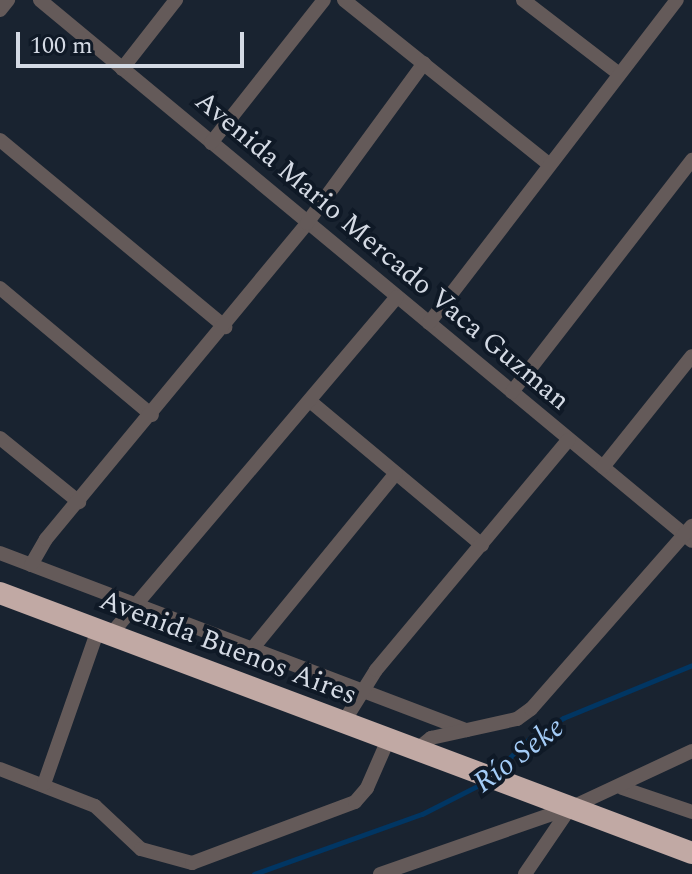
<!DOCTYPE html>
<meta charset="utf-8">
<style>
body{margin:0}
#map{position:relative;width:692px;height:874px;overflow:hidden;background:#192330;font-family:Spectral,serif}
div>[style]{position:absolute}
.stream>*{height:5px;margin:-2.5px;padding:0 2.5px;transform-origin:2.5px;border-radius:2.5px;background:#013663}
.minor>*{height:14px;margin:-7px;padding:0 7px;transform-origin:7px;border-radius:7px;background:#645a59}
.highway>*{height:22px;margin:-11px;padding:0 11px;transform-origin:11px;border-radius:11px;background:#c1a9a4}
span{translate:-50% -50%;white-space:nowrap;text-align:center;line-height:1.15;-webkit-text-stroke:8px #0f1926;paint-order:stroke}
.street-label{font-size:28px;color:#d4dae4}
.water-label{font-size:30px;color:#a4ccf7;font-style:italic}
.scale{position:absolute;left:16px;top:32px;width:228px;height:36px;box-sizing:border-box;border:4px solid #d4dae4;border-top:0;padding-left:10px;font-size:24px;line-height:28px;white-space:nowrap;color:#d4dae4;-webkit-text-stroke:6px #0f1926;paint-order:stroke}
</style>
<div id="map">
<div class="stream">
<div style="left:495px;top:772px;width:49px;rotate:-44.2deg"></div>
<div style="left:530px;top:738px;width:39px;rotate:-31deg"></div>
<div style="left:563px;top:718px;width:139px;rotate:-22.3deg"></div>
<div style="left:254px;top:874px;width:178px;rotate:-19.7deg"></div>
<div style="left:422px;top:814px;width:71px;rotate:-26.9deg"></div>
</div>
<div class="minor">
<div style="left:40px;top:0;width:847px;rotate:39.68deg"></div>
<div style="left:344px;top:0;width:263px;rotate:38.7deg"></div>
<div style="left:523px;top:0;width:121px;rotate:37.6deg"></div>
<div style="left:0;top:10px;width:13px;rotate:-51deg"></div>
<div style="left:122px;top:69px;width:88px;rotate:-52deg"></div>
<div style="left:0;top:140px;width:293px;rotate:39.7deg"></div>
<div style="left:211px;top:143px;width:182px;rotate:-51.7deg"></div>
<div style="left:0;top:288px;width:198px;rotate:39.9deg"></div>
<div style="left:429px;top:323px;width:407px;rotate:-52.5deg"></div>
<div style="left:512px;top:392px;width:294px;rotate:-52.2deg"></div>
<div style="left:311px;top:402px;width:223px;rotate:39.9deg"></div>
<div style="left:0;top:438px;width:102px;rotate:39deg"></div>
<div style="left:603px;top:467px;width:142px;rotate:-51.3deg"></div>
<div style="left:0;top:553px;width:499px;rotate:20.8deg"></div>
<div style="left:31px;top:565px;width:30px;rotate:-60deg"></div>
<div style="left:46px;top:539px;width:410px;rotate:-50.4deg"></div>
<div style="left:307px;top:223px;width:198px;rotate:-53.8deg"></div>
<div style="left:111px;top:634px;width:442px;rotate:-49.7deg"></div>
<div style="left:252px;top:649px;width:227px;rotate:-50.7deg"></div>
<div style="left:343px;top:723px;width:62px;rotate:-58.1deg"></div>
<div style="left:376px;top:670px;width:300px;rotate:-50.1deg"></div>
<div style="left:415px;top:751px;width:21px;rotate:-39deg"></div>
<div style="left:431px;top:738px;width:88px;rotate:-12.5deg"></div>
<div style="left:517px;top:719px;width:17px;rotate:-36deg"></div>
<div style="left:531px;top:709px;width:244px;rotate:-48.7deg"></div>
<div style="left:0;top:769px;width:102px;rotate:21.3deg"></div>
<div style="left:95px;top:806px;width:63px;rotate:43.1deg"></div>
<div style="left:141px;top:849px;width:53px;rotate:15.4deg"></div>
<div style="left:192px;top:863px;width:174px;rotate:-20.5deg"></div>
<div style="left:355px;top:802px;width:18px;rotate:-49deg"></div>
<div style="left:367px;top:788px;width:52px;rotate:-66.4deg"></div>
<div style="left:44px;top:784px;width:163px;rotate:-70.7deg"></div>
<div style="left:622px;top:788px;width:74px;rotate:18.9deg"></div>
<div style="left:380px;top:874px;width:201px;rotate:-19.2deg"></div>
<div style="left:570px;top:808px;width:135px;rotate:-25deg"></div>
<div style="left:525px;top:874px;width:80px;rotate:-55.7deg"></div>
</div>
<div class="highway">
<div style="left:0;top:593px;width:739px;rotate:20.59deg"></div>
</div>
<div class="street-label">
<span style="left:382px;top:251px;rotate:40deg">Avenida Mario Mercado Vaca Guzman</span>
<span style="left:228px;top:648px;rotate:21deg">Avenida Buenos Aires</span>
</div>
<div class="water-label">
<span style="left:519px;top:755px;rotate:-37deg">Río Seke</span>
</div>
<div class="scale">100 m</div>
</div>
